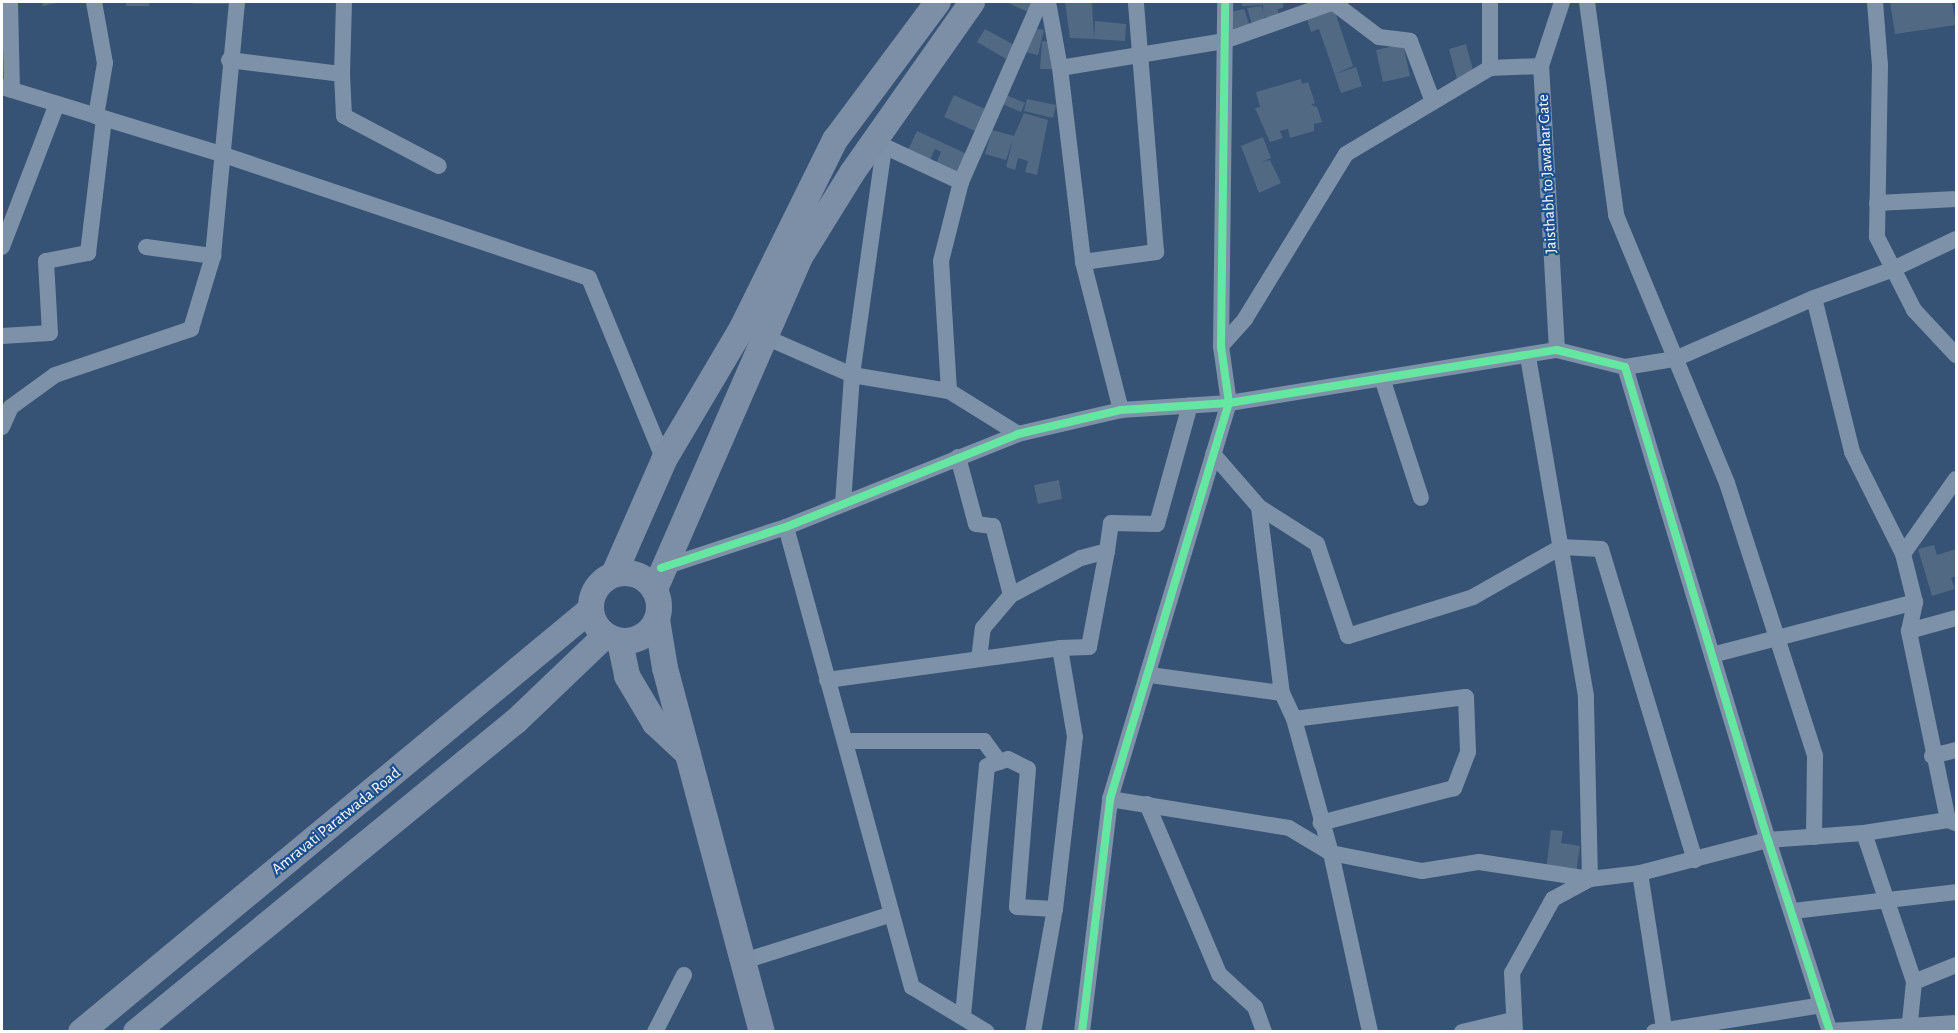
<!DOCTYPE html>
<style>
body{margin:0}
#map{position:relative;width:1958px;height:1033px;overflow:hidden;background:#365274;font-family:"Alegreya Sans",sans-serif}
div>[style]{position:absolute}
.building>*{inset:0;background:#526984}
.minor>*{height:16px;margin:-8px;padding:0 8px;transform-origin:8px;border-radius:8px;background:#7d92a8}
.primary>*{height:26px;margin:-13px;padding:0 13px;transform-origin:13px;border-radius:13px;background:#7d8ea7}
.primary>.ring{margin:-13px;padding:0;box-sizing:content-box;background:none;border:26px solid #7d8ea7;border-radius:50%}
.cycleway>*{height:8px;margin:-4px;padding:0 4px;transform-origin:4px;border-radius:4px;background:#66e7a1}
span{translate:-50% -50%;white-space:nowrap;text-align:center;line-height:1.15;-webkit-text-stroke:4.5px #1b4f8f;paint-order:stroke}
.street-label{font-size:16px;color:#fff}
.frame{position:absolute;inset:0;border:3px solid #fff;pointer-events:none}
</style>
<div id="map">
<div class="building">
<div style="clip-path:polygon(42px 2px,60px 2px,43px 6px)"></div>
<div style="clip-path:polygon(126px 2px,149px 2px,149px 6px,126px 6px)"></div>
<div style="clip-path:polygon(193px 2px,231px 2px,231px 4px,193px 4px)"></div>
<div style="clip-path:polygon(1006px 2px,1033px 2px,1028px 12px)"></div>
<div style="clip-path:polygon(1065px 2px,1092px 2px,1094px 39px,1070px 38px)"></div>
<div style="clip-path:polygon(1242px 2px,1283px 2px,1283px 8px,1278px 9px,1278px 17px,1264px 17px,1265px 26px,1253px 28px,1247px 8px,1262px 6px,1263px 14px,1263px 5px,1242px 6px)"></div>
<div style="clip-path:polygon(1890px 2px,1952px 2px,1956px 25px,1895px 34px)"></div>
<div style="clip-path:polygon(1244px 9px,1251px 29px,1233px 32px,1229px 12px)"></div>
<div style="clip-path:polygon(1334px 9px,1353px 66px,1335px 74px,1356px 67px,1362px 86px,1341px 93px,1319px 29px,1311px 32px,1307px 19px)"></div>
<div style="clip-path:polygon(1095px 21px,1126px 24px,1125px 41px,1094px 39px)"></div>
<div style="clip-path:polygon(1031px 28px,1044px 30px,1038px 55px,1025px 52px)"></div>
<div style="clip-path:polygon(985px 29px,1014px 45px,1006px 59px,977px 42px)"></div>
<div style="clip-path:polygon(1042px 41px,1054px 42px,1052px 69px,1040px 69px)"></div>
<div style="clip-path:polygon(1403px 44px,1410px 76px,1383px 82px,1376px 50px)"></div>
<div style="clip-path:polygon(1466px 44px,1474px 74px,1457px 79px,1449px 49px)"></div>
<div style="clip-path:polygon(1301px 79px,1302px 84px,1308px 82px,1315px 103px,1311px 105px,1317px 107px,1322px 122px,1314px 124px,1314px 131px,1290px 138px,1288px 129px,1280px 131px,1283px 138px,1270px 142px,1255px 108px,1260px 107px,1256px 92px)"></div>
<div style="clip-path:polygon(954px 95px,985px 109px,975px 131px,944px 117px)"></div>
<div style="clip-path:polygon(1006px 95px,1025px 103px,1021px 112px,1002px 104px)"></div>
<div style="clip-path:polygon(1027px 99px,1056px 105px,1053px 118px,1024px 111px)"></div>
<div style="clip-path:polygon(1024px 113px,1048px 120px,1037px 175px,1025px 172px,1028px 161px,1018px 158px,1015px 170px,1006px 167px,1013px 139px,1006px 160px,985px 154px,992px 130px,1014px 136px)"></div>
<div style="clip-path:polygon(917px 131px,967px 154px,957px 176px,935px 166px,941px 152px,935px 149px,929px 162px,907px 152px)"></div>
<div style="clip-path:polygon(1263px 137px,1271px 158px,1260px 163px,1270px 160px,1281px 183px,1259px 193px,1241px 146px)"></div>
<div style="clip-path:polygon(1059px 480px,1062px 499px,1038px 504px,1034px 485px)"></div>
<div style="clip-path:polygon(1934px 545px,1937px 555px,1956px 549px,1956px 576px,1951px 578px,1955px 589px,1932px 596px,1918px 549px)"></div>
<div style="clip-path:polygon(1551px 830px,1563px 831px,1561px 843px,1580px 846px,1576px 874px,1546px 870px)"></div>
</div>
<div class="minor">
<div style="left:10px;top:2px;width:88px;rotate:88.7deg"></div>
<div style="left:94px;top:2px;width:62px;rotate:79.8deg"></div>
<div style="left:105px;top:63px;width:54px;rotate:99.6deg"></div>
<div style="left:1048px;top:2px;width:67px;rotate:79.7deg"></div>
<div style="left:1060px;top:68px;width:195px;rotate:83.2deg"></div>
<div style="left:1083px;top:262px;width:153px;rotate:75.6deg"></div>
<div style="left:1587px;top:2px;width:215px;rotate:82.2deg"></div>
<div style="left:1616px;top:215px;width:290px;rotate:67.5deg"></div>
<div style="left:1727px;top:483px;width:287px;rotate:72.1deg"></div>
<div style="left:1815px;top:756px;width:81px;rotate:90.7deg"></div>
<div style="left:1875px;top:2px;width:63px;rotate:85.5deg"></div>
<div style="left:1880px;top:65px;width:172px;rotate:91deg"></div>
<div style="left:1877px;top:237px;width:82px;rotate:63.1deg"></div>
<div style="left:1914px;top:310px;width:62px;rotate:47deg"></div>
<div style="left:1334px;top:3px;width:56px;rotate:37.1deg"></div>
<div style="left:1379px;top:37px;width:31px;rotate:7deg"></div>
<div style="left:1410px;top:41px;width:65px;rotate:69.3deg"></div>
<div style="left:229px;top:60px;width:114px;rotate:7.1deg"></div>
<div style="left:342px;top:74px;width:42px;rotate:87.3deg"></div>
<div style="left:344px;top:116px;width:107px;rotate:27.8deg"></div>
<div style="left:1060px;top:68px;width:166px;rotate:-9.3deg"></div>
<div style="left:1224px;top:41px;width:117px;rotate:-19.5deg"></div>
<div style="left:1490px;top:68px;width:66px;rotate:-90deg"></div>
<div style="left:342px;top:74px;width:72px;rotate:-88.4deg"></div>
<div style="left:2px;top:87px;width:232px;rotate:17deg"></div>
<div style="left:224px;top:155px;width:385px;rotate:18.6deg"></div>
<div style="left:589px;top:278px;width:197px;rotate:67.6deg"></div>
<div style="left:875px;top:142px;width:95px;rotate:24.9deg"></div>
<div style="left:1877px;top:203px;width:79px;rotate:-2.9deg"></div>
<div style="left:2px;top:247px;width:153px;rotate:-69deg"></div>
<div style="left:146px;top:247px;width:68px;rotate:7.7deg"></div>
<div style="left:1083px;top:262px;width:74px;rotate:-7.8deg"></div>
<div style="left:1156px;top:252px;width:251px;rotate:-94.6deg"></div>
<div style="left:1814px;top:298px;width:159px;rotate:76.1deg"></div>
<div style="left:1852px;top:452px;width:114px;rotate:63.4deg"></div>
<div style="left:756px;top:333px;width:105px;rotate:23.6deg"></div>
<div style="left:852px;top:375px;width:98px;rotate:9.4deg"></div>
<div style="left:949px;top:391px;width:81px;rotate:31.9deg"></div>
<div style="left:2px;top:336px;width:48px;rotate:-3.6deg"></div>
<div style="left:50px;top:333px;width:72px;rotate:-93.2deg"></div>
<div style="left:46px;top:261px;width:43px;rotate:-10.8deg"></div>
<div style="left:88px;top:253px;width:135px;rotate:-83.2deg"></div>
<div style="left:1221px;top:346px;width:36px;rotate:-48deg"></div>
<div style="left:1245px;top:319px;width:193px;rotate:-58.5deg"></div>
<div style="left:1346px;top:154px;width:168px;rotate:-30.8deg"></div>
<div style="left:1490px;top:68px;width:51px;rotate:-2.2deg"></div>
<div style="left:1557px;top:350px;width:284px;rotate:-93.2deg"></div>
<div style="left:1541px;top:66px;width:67px;rotate:-71.8deg"></div>
<div style="left:1625px;top:367px;width:51px;rotate:-9.1deg"></div>
<div style="left:1675px;top:359px;width:152px;rotate:-23.7deg"></div>
<div style="left:1814px;top:298px;width:82px;rotate:-20deg"></div>
<div style="left:1891px;top:270px;width:72px;rotate:-25.5deg"></div>
<div style="left:1382px;top:378px;width:126px;rotate:72deg"></div>
<div style="left:949px;top:391px;width:130px;rotate:-93.5deg"></div>
<div style="left:941px;top:261px;width:81px;rotate:-75.8deg"></div>
<div style="left:961px;top:182px;width:197px;rotate:-66.3deg"></div>
<div style="left:2px;top:427px;width:22px;rotate:-66deg"></div>
<div style="left:11px;top:407px;width:54px;rotate:-36deg"></div>
<div style="left:55px;top:375px;width:144px;rotate:-18.7deg"></div>
<div style="left:191px;top:329px;width:76px;rotate:-73.2deg"></div>
<div style="left:213px;top:256px;width:255px;rotate:-84.6deg"></div>
<div style="left:1213px;top:454px;width:70px;rotate:49deg"></div>
<div style="left:1259px;top:507px;width:187px;rotate:83deg"></div>
<div style="left:1282px;top:693px;width:29px;rotate:65deg"></div>
<div style="left:1294px;top:719px;width:139px;rotate:74.6deg"></div>
<div style="left:1331px;top:853px;width:183px;rotate:77.7deg"></div>
<div style="left:958px;top:457px;width:69px;rotate:75deg"></div>
<div style="left:976px;top:524px;width:17px;rotate:7deg"></div>
<div style="left:993px;top:526px;width:71px;rotate:75.4deg"></div>
<div style="left:843px;top:504px;width:129px;rotate:-86deg"></div>
<div style="left:852px;top:375px;width:231px;rotate:-82deg"></div>
<div style="left:1259px;top:507px;width:69px;rotate:32.5deg"></div>
<div style="left:1317px;top:544px;width:97px;rotate:71.4deg"></div>
<div style="left:1348px;top:636px;width:131px;rotate:-17.3deg"></div>
<div style="left:1473px;top:597px;width:101px;rotate:-29.6deg"></div>
<div style="left:1561px;top:547px;width:40px;rotate:2.9deg"></div>
<div style="left:1601px;top:549px;width:325px;rotate:73.2deg"></div>
<div style="left:786px;top:527px;width:477px;rotate:74.7deg"></div>
<div style="left:912px;top:987px;width:87px;rotate:31deg"></div>
<div style="left:661px;top:568px;width:132px;rotate:-18.2deg"></div>
<div style="left:786px;top:527px;width:250px;rotate:-21.8deg"></div>
<div style="left:1018px;top:434px;width:106px;rotate:-13.1deg"></div>
<div style="left:1121px;top:410px;width:108px;rotate:-3.7deg"></div>
<div style="left:1229px;top:403px;width:332px;rotate:-9.2deg"></div>
<div style="left:1557px;top:350px;width:70px;rotate:14deg"></div>
<div style="left:1625px;top:367px;width:494px;rotate:73.2deg"></div>
<div style="left:1768px;top:840px;width:202px;rotate:72.1deg"></div>
<div style="left:1909px;top:631px;width:49px;rotate:-15.5deg"></div>
<div style="left:1712px;top:655px;width:210px;rotate:-14.6deg"></div>
<div style="left:979px;top:659px;width:31px;rotate:-83deg"></div>
<div style="left:983px;top:628px;width:43px;rotate:-49.7deg"></div>
<div style="left:1011px;top:595px;width:79px;rotate:-27.9deg"></div>
<div style="left:1081px;top:558px;width:27px;rotate:-15deg"></div>
<div style="left:1107px;top:551px;width:28px;rotate:-82deg"></div>
<div style="left:1111px;top:523px;width:46px;rotate:1.2deg"></div>
<div style="left:1157px;top:524px;width:123px;rotate:-74.5deg"></div>
<div style="left:1150px;top:675px;width:133px;rotate:7.8deg"></div>
<div style="left:827px;top:680px;width:235px;rotate:-7.8deg"></div>
<div style="left:1060px;top:648px;width:29px;rotate:-2deg"></div>
<div style="left:1089px;top:647px;width:98px;rotate:-79.4deg"></div>
<div style="left:1294px;top:719px;width:173px;rotate:-7.3deg"></div>
<div style="left:1466px;top:697px;width:55px;rotate:87.9deg"></div>
<div style="left:1468px;top:752px;width:39px;rotate:111deg"></div>
<div style="left:1454px;top:788px;width:138px;rotate:165.3deg"></div>
<div style="left:846px;top:741px;width:138px"></div>
<div style="left:984px;top:741px;width:26px;rotate:54deg"></div>
<div style="left:1932px;top:756px;width:25px;rotate:-14deg"></div>
<div style="left:1110px;top:799px;width:181px;rotate:9.2deg"></div>
<div style="left:1289px;top:828px;width:49px;rotate:30.8deg"></div>
<div style="left:1331px;top:853px;width:93px;rotate:11.2deg"></div>
<div style="left:1422px;top:871px;width:58px;rotate:-9deg"></div>
<div style="left:1479px;top:862px;width:112px;rotate:8.7deg"></div>
<div style="left:1590px;top:879px;width:183px;rotate:-91.3deg"></div>
<div style="left:1586px;top:696px;width:344px;rotate:-99.7deg"></div>
<div style="left:1147px;top:804px;width:185px;rotate:67deg"></div>
<div style="left:1219px;top:974px;width:49px;rotate:42.5deg"></div>
<div style="left:1255px;top:1007px;width:27px;rotate:70deg"></div>
<div style="left:1948px;top:820px;width:193px;rotate:-101.7deg"></div>
<div style="left:1909px;top:631px;width:30px;rotate:-78deg"></div>
<div style="left:1915px;top:602px;width:49px;rotate:-104deg"></div>
<div style="left:1903px;top:554px;width:92px;rotate:-54.8deg"></div>
<div style="left:1864px;top:833px;width:157px;rotate:71.4deg"></div>
<div style="left:1914px;top:982px;width:45px;rotate:-22deg"></div>
<div style="left:1640px;top:873px;width:157px;rotate:81.2deg"></div>
<div style="left:1793px;top:911px;width:164px;rotate:-6.6deg"></div>
<div style="left:741px;top:962px;width:158px;rotate:-17.6deg"></div>
<div style="left:963px;top:1015px;width:250px;rotate:-84.5deg"></div>
<div style="left:987px;top:766px;width:22px;rotate:-18deg"></div>
<div style="left:1008px;top:759px;width:22px;rotate:27deg"></div>
<div style="left:1028px;top:769px;width:138px;rotate:94.6deg"></div>
<div style="left:1017px;top:907px;width:38px;rotate:3deg"></div>
<div style="left:1830px;top:1031px;width:126px;rotate:-3.6deg"></div>
<div style="left:655px;top:1032px;width:64px;rotate:-63deg"></div>
<div style="left:1033px;top:1032px;width:125px;rotate:-79.9deg"></div>
<div style="left:1055px;top:909px;width:173px;rotate:-83.4deg"></div>
<div style="left:1075px;top:737px;width:90px;rotate:-99.6deg"></div>
<div style="left:1082px;top:1032px;width:235px;rotate:-83.1deg"></div>
<div style="left:1110px;top:799px;width:413px;rotate:-73.3deg"></div>
<div style="left:1229px;top:403px;width:58px;rotate:-98deg"></div>
<div style="left:1221px;top:346px;width:344px;rotate:-89.3deg"></div>
<div style="left:1462px;top:1032px;width:52px;rotate:-13.2deg"></div>
<div style="left:1515px;top:1032px;width:59px;rotate:-92.9deg"></div>
<div style="left:1512px;top:973px;width:85px;rotate:-61deg"></div>
<div style="left:1553px;top:899px;width:42px;rotate:-28.4deg"></div>
<div style="left:1590px;top:879px;width:50px;rotate:-6.8deg"></div>
<div style="left:1640px;top:873px;width:132px;rotate:-14.5deg"></div>
<div style="left:1768px;top:840px;width:96px;rotate:-4.2deg"></div>
<div style="left:1864px;top:833px;width:85px;rotate:-8.8deg"></div>
<div style="left:1948px;top:820px;width:9px;rotate:21deg"></div>
<div style="left:1654px;top:1032px;width:170px;rotate:-9.1deg"></div>
<div style="left:1909px;top:1032px;width:50px;rotate:-84.3deg"></div>
</div>
<div class="primary">
<div class="ring" style="left:591px;top:573px;width:42px;height:42px"></div>
<div style="left:614px;top:574px;width:124px;rotate:-66.3deg"></div>
<div style="left:664px;top:460px;width:153px;rotate:-59.4deg"></div>
<div style="left:742px;top:328px;width:210px;rotate:-63.7deg"></div>
<div style="left:835px;top:140px;width:172px;rotate:-53.3deg"></div>
<div style="left:655px;top:589px;width:362px;rotate:-66.4deg"></div>
<div style="left:800px;top:257px;width:99px;rotate:-58.2deg"></div>
<div style="left:852px;top:173px;width:209px;rotate:-54.9deg"></div>
<div style="left:657px;top:620px;width:49px;rotate:80.5deg"></div>
<div style="left:665px;top:668px;width:377px;rotate:75.1deg"></div>
<div style="left:620px;top:642px;width:35px;rotate:78deg"></div>
<div style="left:627px;top:676px;width:55px;rotate:59.2deg"></div>
<div style="left:655px;top:723px;width:45px;rotate:43.2deg"></div>
<div style="left:81px;top:1032px;width:661px;rotate:-39.66deg"></div>
<div style="left:136px;top:1032px;width:490px;rotate:-39.3deg"></div>
<div style="left:515px;top:722px;width:124px;rotate:-43.7deg"></div>
</div>
<div class="cycleway">
<div style="left:661px;top:568px;width:132px;rotate:-18.2deg"></div>
<div style="left:786px;top:527px;width:250px;rotate:-21.8deg"></div>
<div style="left:1018px;top:434px;width:106px;rotate:-13.1deg"></div>
<div style="left:1121px;top:410px;width:108px;rotate:-3.7deg"></div>
<div style="left:1229px;top:403px;width:332px;rotate:-9.2deg"></div>
<div style="left:1557px;top:350px;width:70px;rotate:14deg"></div>
<div style="left:1625px;top:367px;width:494px;rotate:73.2deg"></div>
<div style="left:1768px;top:840px;width:202px;rotate:72.1deg"></div>
<div style="left:1082px;top:1032px;width:235px;rotate:-83.1deg"></div>
<div style="left:1110px;top:799px;width:413px;rotate:-73.3deg"></div>
<div style="left:1229px;top:403px;width:58px;rotate:-98deg"></div>
<div style="left:1221px;top:346px;width:344px;rotate:-89.3deg"></div>
</div>
<div class="street-label">
<span style="left:1547px;top:174px;rotate:-93deg">Jaisthabh to Jawahar Gate</span>
<span style="left:336px;top:821px;rotate:-39deg">Amravati Paratwada Road</span>
</div>
<div class="frame"></div>
</div>
